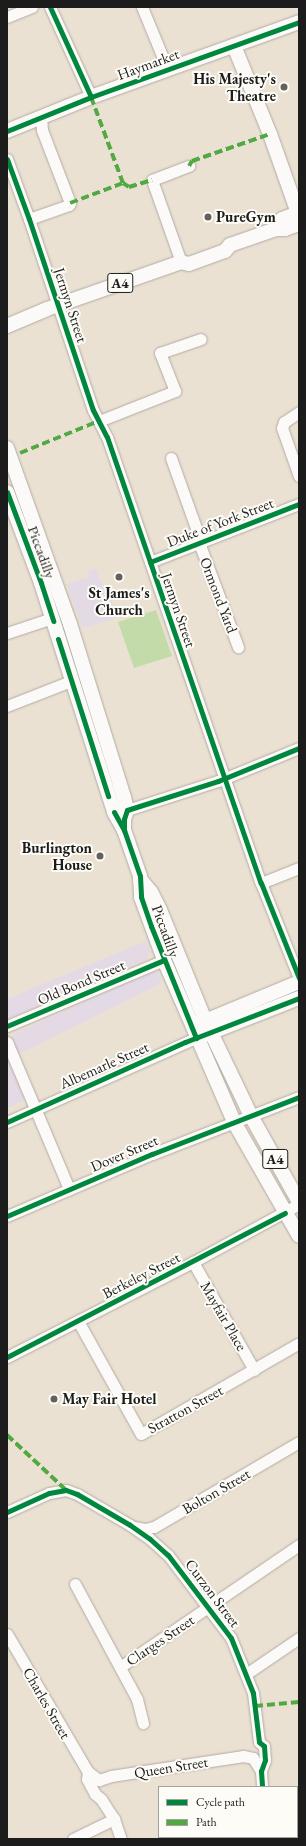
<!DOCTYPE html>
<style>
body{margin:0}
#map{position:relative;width:306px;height:1846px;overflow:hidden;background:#ebe1d3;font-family:"EB Garamond",serif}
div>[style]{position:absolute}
.built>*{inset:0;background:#e4dae6}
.green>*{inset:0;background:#c3dba8}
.roads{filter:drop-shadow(0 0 1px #b1aba2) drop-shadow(0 0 1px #b1aba2)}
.minor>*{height:11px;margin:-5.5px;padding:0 5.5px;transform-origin:5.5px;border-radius:5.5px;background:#fcfaf8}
.major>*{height:14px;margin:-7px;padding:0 7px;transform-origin:7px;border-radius:7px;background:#fcfaf8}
.quiet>*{height:4px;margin-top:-2px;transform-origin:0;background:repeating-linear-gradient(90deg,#52a943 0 8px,transparent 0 12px)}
.cycleway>*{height:5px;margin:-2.5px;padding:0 2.5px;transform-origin:2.5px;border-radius:2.5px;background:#00873e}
.dots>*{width:11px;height:11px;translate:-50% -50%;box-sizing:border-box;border:2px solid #fdfcf7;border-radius:50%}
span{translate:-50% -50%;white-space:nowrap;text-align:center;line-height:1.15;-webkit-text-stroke:4px #fdfcf7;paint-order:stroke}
.shield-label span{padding:1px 3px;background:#fdfcf7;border:1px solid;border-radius:3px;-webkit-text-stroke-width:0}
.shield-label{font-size:14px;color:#1c1c1c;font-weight:700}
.street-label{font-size:15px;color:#1c1c1c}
.poi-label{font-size:15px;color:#1c1c1c;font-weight:700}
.right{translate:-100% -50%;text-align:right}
.left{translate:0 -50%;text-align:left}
.frame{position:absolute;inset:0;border:8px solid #1c1c1c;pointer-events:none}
.legend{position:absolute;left:158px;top:1786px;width:140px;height:52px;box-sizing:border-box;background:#fdfcf7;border:1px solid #a3a29f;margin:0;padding:5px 7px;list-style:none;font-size:12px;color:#1c1c1c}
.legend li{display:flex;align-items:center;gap:8px;height:20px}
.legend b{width:20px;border:1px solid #a3a29f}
</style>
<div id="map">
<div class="built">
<div style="clip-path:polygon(96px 568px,106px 598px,110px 597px,117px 618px,82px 628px,67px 584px,89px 577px,87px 571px)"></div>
<div style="clip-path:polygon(146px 941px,150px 951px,147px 959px,7px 1019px,7px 999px)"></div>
<div style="clip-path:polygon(153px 971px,158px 973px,162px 983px,19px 1054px,12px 1040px,14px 1034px)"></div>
<div style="clip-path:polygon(7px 1056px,25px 1100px,7px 1108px)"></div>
</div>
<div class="green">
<div style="clip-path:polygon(156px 610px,172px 656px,134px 668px,118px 622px)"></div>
</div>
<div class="roads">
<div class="minor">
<div style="left:50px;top:7px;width:99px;rotate:65.5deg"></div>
<div style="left:142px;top:7px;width:68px;rotate:67.6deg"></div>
<div style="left:7px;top:17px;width:27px;rotate:-22deg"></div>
<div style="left:7px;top:159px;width:64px;rotate:69.9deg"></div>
<div style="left:29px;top:219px;width:201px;rotate:71.5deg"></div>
<div style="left:93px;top:410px;width:30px;rotate:63deg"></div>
<div style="left:107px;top:437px;width:472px;rotate:71deg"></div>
<div style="left:261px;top:883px;width:102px;rotate:68.2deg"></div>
<div style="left:29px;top:219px;width:42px;rotate:-19.3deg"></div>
<div style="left:69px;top:205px;width:2px;rotate:-63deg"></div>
<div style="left:70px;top:203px;width:78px;rotate:-111deg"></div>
<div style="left:42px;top:130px;width:13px;rotate:-94deg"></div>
<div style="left:181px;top:262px;width:87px;rotate:-109.5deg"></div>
<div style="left:152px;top:180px;width:40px;rotate:-21deg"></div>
<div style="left:299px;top:412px;width:18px;rotate:146deg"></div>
<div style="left:284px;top:422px;width:6px;rotate:108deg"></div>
<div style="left:282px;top:428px;width:51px;rotate:70.5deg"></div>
<div style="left:99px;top:421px;width:82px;rotate:-21.5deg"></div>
<div style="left:175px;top:391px;width:41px;rotate:-111.5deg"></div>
<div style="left:160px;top:353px;width:43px;rotate:-18.9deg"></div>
<div style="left:171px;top:458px;width:89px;rotate:70.3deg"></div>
<div style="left:201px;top:542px;width:6px;rotate:90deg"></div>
<div style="left:201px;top:548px;width:106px;rotate:69.5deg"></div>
<div style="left:150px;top:562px;width:160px;rotate:-21.3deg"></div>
<div style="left:7px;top:633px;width:47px;rotate:-18.4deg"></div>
<div style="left:7px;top:706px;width:69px;rotate:-21.3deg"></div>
<div style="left:127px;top:810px;width:96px;rotate:-17.7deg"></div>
<div style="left:218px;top:781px;width:87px;rotate:-22.2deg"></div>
<div style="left:261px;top:883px;width:41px;rotate:-21.5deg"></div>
<div style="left:7px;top:1026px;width:170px;rotate:-22.8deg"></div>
<div style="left:7px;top:1042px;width:160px;rotate:67.1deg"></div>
<div style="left:7px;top:1122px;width:207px;rotate:-24deg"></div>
<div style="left:7px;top:1216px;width:158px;rotate:-23.2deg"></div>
<div style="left:152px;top:1154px;width:158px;rotate:-21.2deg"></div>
<div style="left:193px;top:1262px;width:124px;rotate:60.5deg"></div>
<div style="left:78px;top:1321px;width:129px;rotate:60.9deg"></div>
<div style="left:141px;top:1434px;width:182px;rotate:-29.9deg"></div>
<div style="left:7px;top:1357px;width:209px;rotate:-27.1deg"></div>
<div style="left:193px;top:1262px;width:121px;rotate:-28.7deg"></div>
<div style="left:7px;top:1512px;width:46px;rotate:-24.3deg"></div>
<div style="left:49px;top:1493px;width:17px;rotate:-10deg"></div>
<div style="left:66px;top:1490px;width:12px;rotate:20deg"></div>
<div style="left:77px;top:1494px;width:61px;rotate:30.3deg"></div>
<div style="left:130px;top:1525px;width:24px;rotate:35deg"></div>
<div style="left:150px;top:1539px;width:24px;rotate:42deg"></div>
<div style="left:168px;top:1555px;width:104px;rotate:52.8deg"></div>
<div style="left:231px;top:1638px;width:59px;rotate:68.2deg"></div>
<div style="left:253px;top:1693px;width:49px;rotate:83deg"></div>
<div style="left:259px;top:1742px;width:6px;rotate:39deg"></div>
<div style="left:264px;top:1746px;width:14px;rotate:86deg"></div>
<div style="left:265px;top:1760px;width:12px;rotate:110deg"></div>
<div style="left:261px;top:1771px;width:16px;rotate:86deg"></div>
<div style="left:134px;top:1527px;width:11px;rotate:10deg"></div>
<div style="left:145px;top:1529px;width:9px;rotate:-13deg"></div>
<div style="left:154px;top:1527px;width:168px;rotate:-30.4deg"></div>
<div style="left:75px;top:1584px;width:131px;rotate:61.7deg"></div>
<div style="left:137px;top:1699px;width:25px;rotate:76deg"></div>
<div style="left:7px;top:1634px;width:160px;rotate:59.6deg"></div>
<div style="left:88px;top:1772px;width:14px;rotate:36deg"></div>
<div style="left:120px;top:1667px;width:217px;rotate:-34.3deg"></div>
<div style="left:246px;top:1674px;width:64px;rotate:-34.2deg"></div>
<div style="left:88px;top:1772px;width:7px;rotate:98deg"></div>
<div style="left:87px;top:1779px;width:17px;rotate:62deg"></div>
<div style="left:95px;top:1794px;width:8px;rotate:40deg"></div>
<div style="left:101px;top:1799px;width:24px;rotate:57deg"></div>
<div style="left:114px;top:1819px;width:21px;rotate:71deg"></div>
<div style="left:99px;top:1780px;width:13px;rotate:-18deg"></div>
<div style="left:111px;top:1776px;width:134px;rotate:-8.6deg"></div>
<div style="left:243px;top:1756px;width:10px;rotate:11deg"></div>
<div style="left:253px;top:1758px;width:15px;rotate:58deg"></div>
<div style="left:297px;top:1806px;width:2px"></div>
<div style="left:265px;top:1837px;width:2px;rotate:90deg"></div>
<div style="left:73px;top:1839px;width:46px;rotate:-26deg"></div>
</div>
<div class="major">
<div style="left:234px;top:46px;width:95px;rotate:67.8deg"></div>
<div style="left:270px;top:134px;width:84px;rotate:70.5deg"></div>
<div style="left:298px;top:213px;width:17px;rotate:159deg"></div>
<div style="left:282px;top:219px;width:12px;rotate:121deg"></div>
<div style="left:7px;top:131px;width:91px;rotate:-22deg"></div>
<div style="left:91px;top:97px;width:221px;rotate:-19.8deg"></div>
<div style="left:7px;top:326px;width:43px;rotate:-23deg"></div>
<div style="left:47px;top:309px;width:142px;rotate:-19.3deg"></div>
<div style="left:181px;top:262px;width:8px;rotate:14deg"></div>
<div style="left:189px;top:264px;width:38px;rotate:-20deg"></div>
<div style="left:225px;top:251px;width:8px;rotate:-50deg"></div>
<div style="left:230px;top:245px;width:49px;rotate:-19.2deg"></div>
<div style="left:276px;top:229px;width:9px"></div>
<div style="left:285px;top:229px;width:15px;rotate:-20deg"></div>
<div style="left:7px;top:448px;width:187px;rotate:70.3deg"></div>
<div style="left:70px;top:624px;width:181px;rotate:72.7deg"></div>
<div style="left:124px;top:797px;width:13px;rotate:77deg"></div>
<div style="left:127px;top:810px;width:9px;rotate:108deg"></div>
<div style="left:124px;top:819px;width:11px;rotate:90deg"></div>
<div style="left:7px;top:492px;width:97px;rotate:69.5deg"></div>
<div style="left:41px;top:583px;width:240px;rotate:72.3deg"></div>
<div style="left:114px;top:812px;width:21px;rotate:61deg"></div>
<div style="left:124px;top:830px;width:49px;rotate:70.8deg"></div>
<div style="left:140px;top:876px;width:21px;rotate:87deg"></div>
<div style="left:141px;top:897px;width:67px;rotate:69.9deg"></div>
<div style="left:164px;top:960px;width:176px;rotate:66.6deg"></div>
<div style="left:234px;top:1122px;width:131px;rotate:60.3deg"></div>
<div style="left:140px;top:879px;width:17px;rotate:50deg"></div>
<div style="left:151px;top:892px;width:20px;rotate:63deg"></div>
<div style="left:160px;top:910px;width:119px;rotate:67.8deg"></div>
<div style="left:205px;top:1020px;width:106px;rotate:64.4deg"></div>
<div style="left:251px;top:1116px;width:98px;rotate:60.8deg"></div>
<div style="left:198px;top:1024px;width:109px;rotate:-22.6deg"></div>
<div style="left:202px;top:1036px;width:104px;rotate:-21.4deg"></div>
</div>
</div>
<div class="quiet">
<div style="left:91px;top:97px;width:92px;rotate:69.6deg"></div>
<div style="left:189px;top:166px;width:6px;rotate:-59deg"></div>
<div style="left:192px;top:161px;width:83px;rotate:-19.1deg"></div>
<div style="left:123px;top:183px;width:7px;rotate:34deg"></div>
<div style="left:129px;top:187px;width:24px;rotate:-17deg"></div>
<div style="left:70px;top:203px;width:57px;rotate:-20.7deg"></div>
<div style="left:20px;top:453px;width:85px;rotate:-22.1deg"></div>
<div style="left:7px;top:1435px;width:81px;rotate:43deg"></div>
<div style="left:255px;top:1706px;width:44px;rotate:-5.2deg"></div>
</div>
<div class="cycleway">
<div style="left:50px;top:7px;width:99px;rotate:65.5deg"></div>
<div style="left:7px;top:131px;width:91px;rotate:-22deg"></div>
<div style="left:91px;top:97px;width:221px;rotate:-19.8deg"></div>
<div style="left:7px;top:159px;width:64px;rotate:69.9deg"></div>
<div style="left:29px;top:219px;width:201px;rotate:71.5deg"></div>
<div style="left:93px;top:410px;width:30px;rotate:63deg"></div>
<div style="left:107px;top:437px;width:472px;rotate:71deg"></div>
<div style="left:261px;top:883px;width:102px;rotate:68.2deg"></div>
<div style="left:7px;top:492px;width:97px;rotate:69.5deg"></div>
<div style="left:41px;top:583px;width:40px;rotate:72deg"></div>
<div style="left:150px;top:562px;width:160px;rotate:-21.3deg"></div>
<div style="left:58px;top:639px;width:165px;rotate:72.3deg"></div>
<div style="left:114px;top:812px;width:21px;rotate:61deg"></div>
<div style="left:124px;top:830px;width:49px;rotate:70.8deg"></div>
<div style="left:140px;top:876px;width:21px;rotate:87deg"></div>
<div style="left:141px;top:897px;width:31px;rotate:71deg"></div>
<div style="left:151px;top:926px;width:121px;rotate:68.1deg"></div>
<div style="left:124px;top:830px;width:11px;rotate:-90deg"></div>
<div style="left:124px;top:819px;width:9px;rotate:-72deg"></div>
<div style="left:127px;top:810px;width:96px;rotate:-17.7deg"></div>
<div style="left:218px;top:781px;width:87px;rotate:-22.2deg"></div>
<div style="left:7px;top:1026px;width:170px;rotate:-22.8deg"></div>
<div style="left:7px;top:1122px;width:195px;rotate:-24.2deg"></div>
<div style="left:185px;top:1042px;width:122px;rotate:-21.1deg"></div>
<div style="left:7px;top:1216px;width:158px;rotate:-23.2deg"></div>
<div style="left:152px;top:1154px;width:158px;rotate:-21.2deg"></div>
<div style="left:7px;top:1357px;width:313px;rotate:-27.4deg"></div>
<div style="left:7px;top:1512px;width:46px;rotate:-24.3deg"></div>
<div style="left:49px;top:1493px;width:17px;rotate:-10deg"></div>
<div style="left:66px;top:1490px;width:12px;rotate:20deg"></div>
<div style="left:77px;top:1494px;width:61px;rotate:30.3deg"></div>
<div style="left:130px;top:1525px;width:24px;rotate:35deg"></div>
<div style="left:150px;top:1539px;width:24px;rotate:42deg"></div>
<div style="left:168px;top:1555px;width:104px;rotate:52.8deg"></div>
<div style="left:231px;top:1638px;width:59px;rotate:68.2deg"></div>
<div style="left:253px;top:1693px;width:49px;rotate:83deg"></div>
<div style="left:259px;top:1742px;width:6px;rotate:39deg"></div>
<div style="left:264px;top:1746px;width:14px;rotate:86deg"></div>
<div style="left:265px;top:1760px;width:12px;rotate:110deg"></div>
<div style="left:261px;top:1771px;width:16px;rotate:86deg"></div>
</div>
<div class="dots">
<div style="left:284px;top:87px;background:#64615c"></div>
<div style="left:208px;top:217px;background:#64615c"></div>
<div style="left:119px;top:577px;background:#64615c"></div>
<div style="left:100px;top:856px;background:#64615c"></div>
<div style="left:54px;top:1399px;background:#64615c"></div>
</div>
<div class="shield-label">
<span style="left:120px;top:283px">A4</span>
<span style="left:275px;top:1159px">A4</span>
</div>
<div class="street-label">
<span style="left:148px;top:64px;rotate:-20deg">Haymarket</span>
<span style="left:71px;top:305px;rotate:72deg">Jermyn Street</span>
<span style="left:220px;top:522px;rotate:-21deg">Duke of York Street</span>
<span style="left:42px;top:552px;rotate:70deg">Piccadilly</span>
<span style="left:219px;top:595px;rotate:69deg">Ormond Yard</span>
<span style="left:179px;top:610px;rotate:71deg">Jermyn Street</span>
<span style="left:166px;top:931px;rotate:70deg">Piccadilly</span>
<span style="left:81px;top:982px;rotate:-23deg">Old Bond Street</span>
<span style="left:104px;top:1065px;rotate:-24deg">Albemarle Street</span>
<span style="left:124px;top:1153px;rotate:-23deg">Dover Street</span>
<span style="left:141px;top:1275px;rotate:-27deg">Berkeley Street</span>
<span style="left:224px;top:1316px;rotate:60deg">Mayfair Place</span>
<span style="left:185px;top:1409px;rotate:-29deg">Stratton Street</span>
<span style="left:216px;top:1491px;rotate:-30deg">Bolton Street</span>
<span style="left:213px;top:1593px;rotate:53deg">Curzon Street</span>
<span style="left:160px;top:1640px;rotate:-34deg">Clarges Street</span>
<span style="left:47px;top:1703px;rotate:60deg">Charles Street</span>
<span style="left:171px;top:1767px;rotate:-9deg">Queen Street</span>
</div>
<div class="poi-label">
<span class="right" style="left:276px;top:87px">His Majesty's<br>Theatre</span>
<span class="left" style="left:216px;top:217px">PureGym</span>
<span style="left:119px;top:601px">St James's<br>Church</span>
<span class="right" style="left:92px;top:856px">Burlington<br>House</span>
<span class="left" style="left:62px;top:1399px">May Fair Hotel</span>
</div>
<div class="frame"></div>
<ul class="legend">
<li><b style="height:5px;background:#00873e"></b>Cycle path</li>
<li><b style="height:5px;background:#52a943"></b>Path</li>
</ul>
</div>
